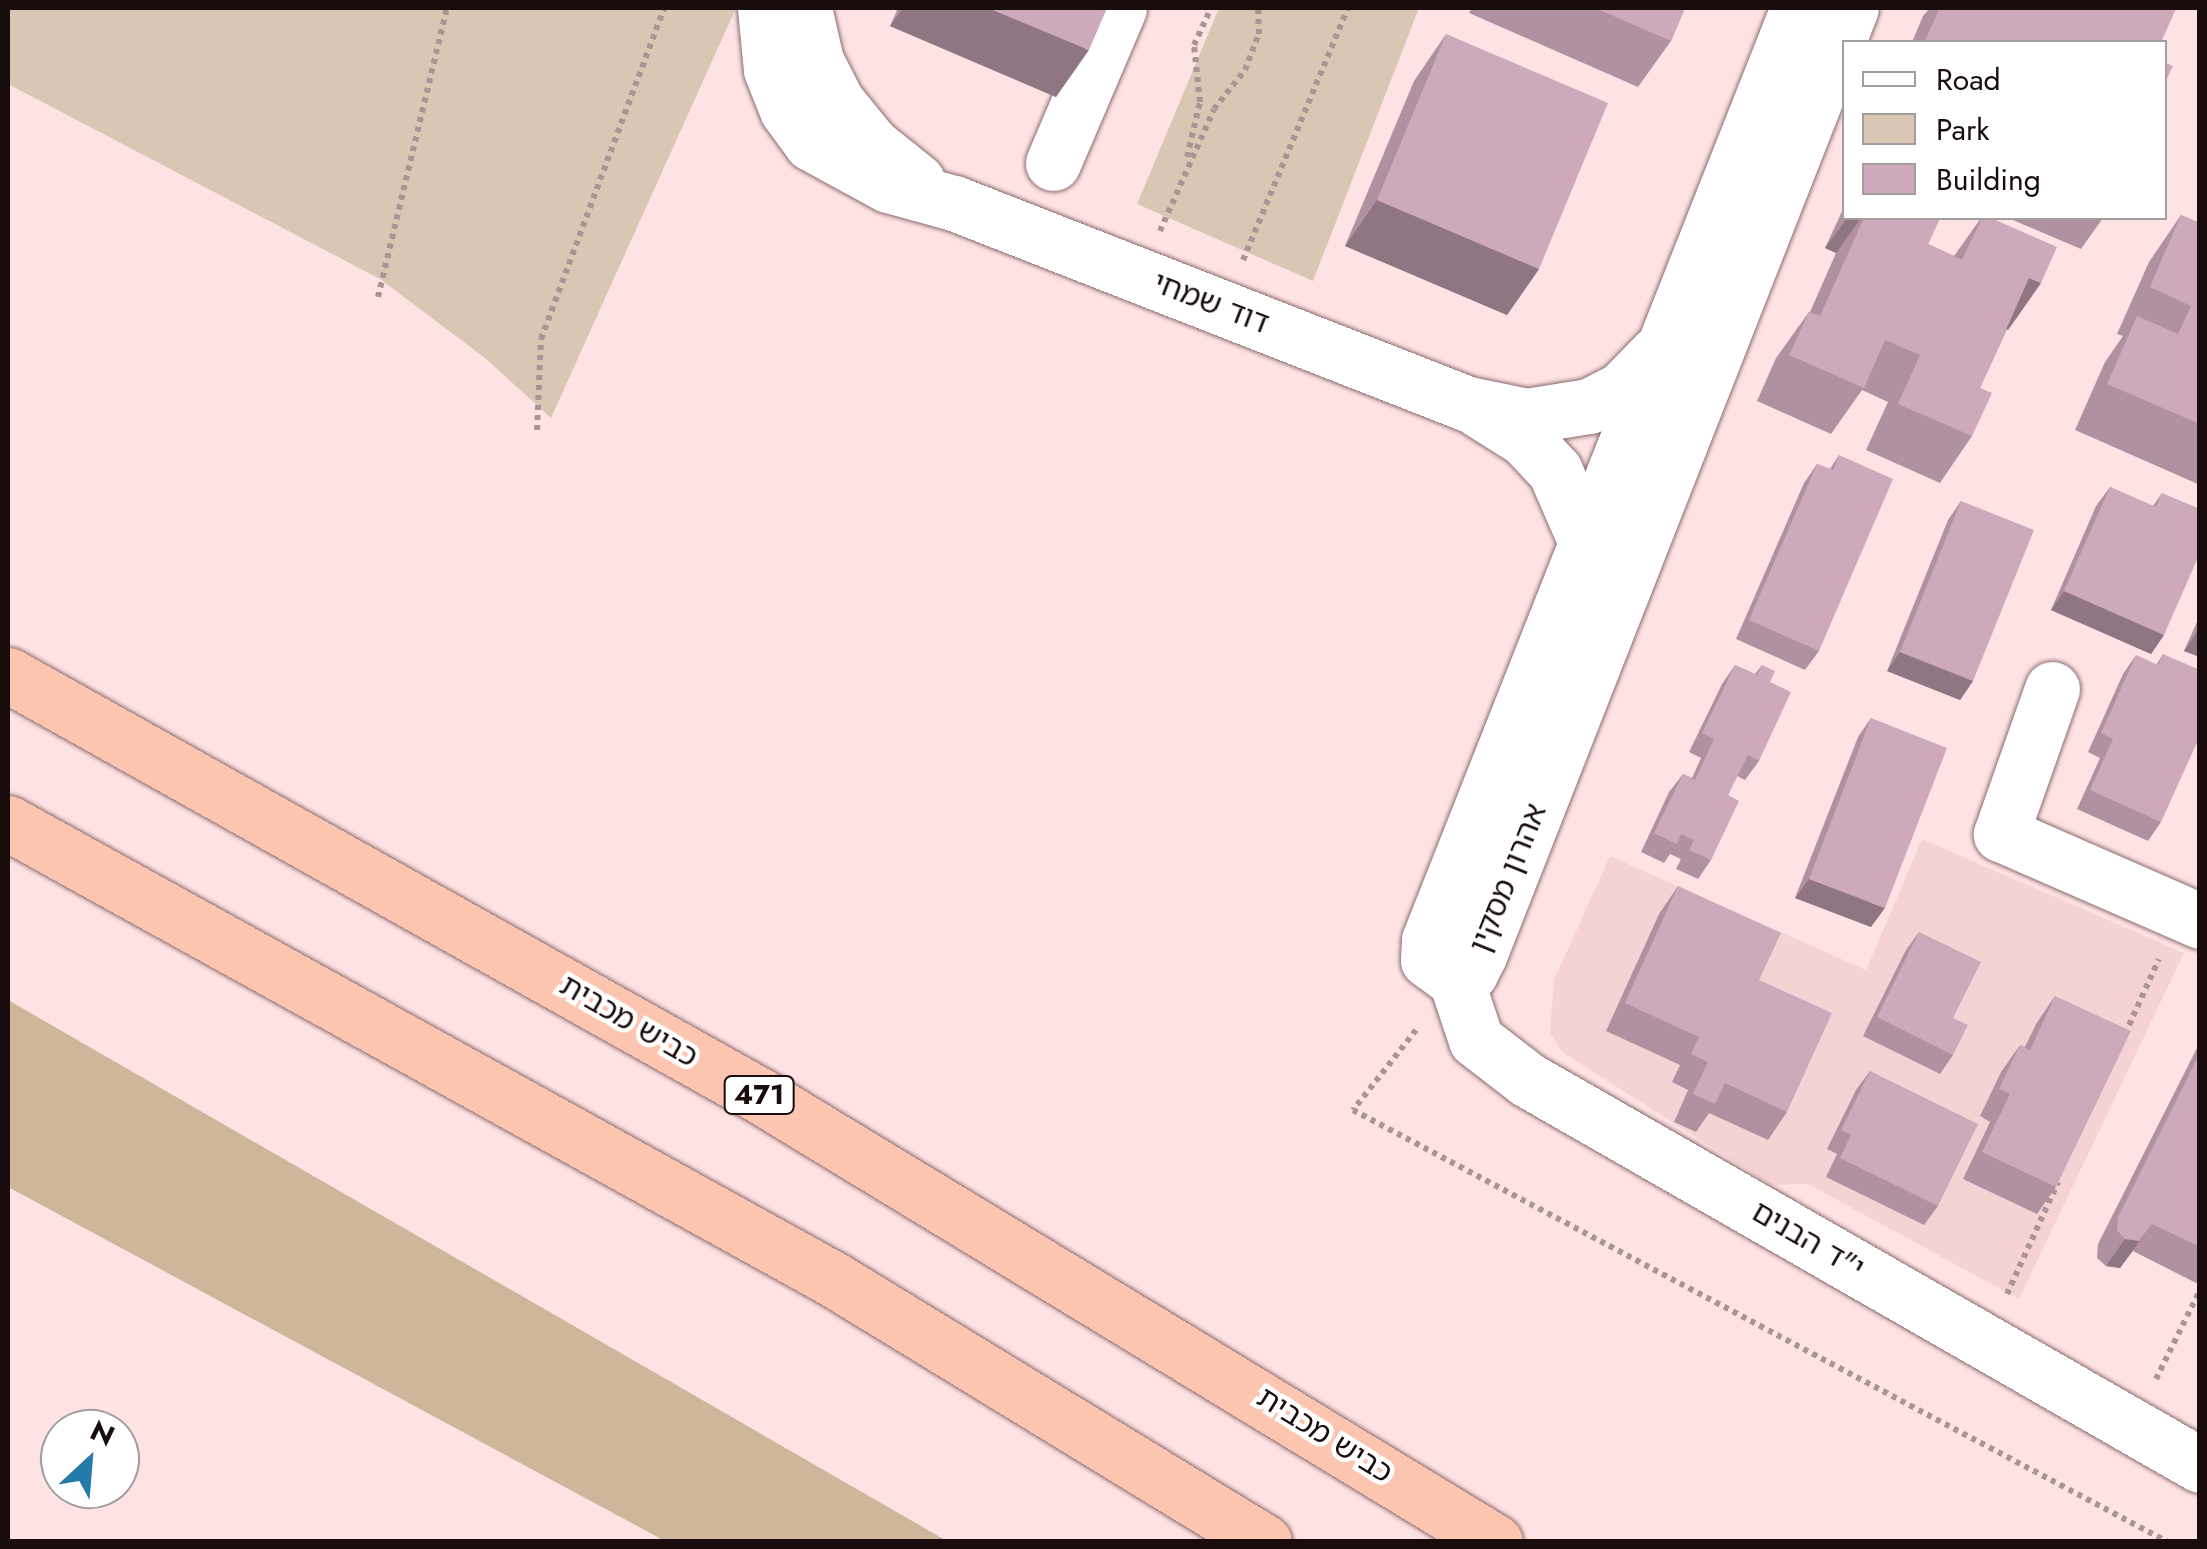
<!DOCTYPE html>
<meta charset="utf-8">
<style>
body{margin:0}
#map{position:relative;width:2207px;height:1549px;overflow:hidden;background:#ffe3e4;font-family:Jost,"Noto Sans Hebrew",sans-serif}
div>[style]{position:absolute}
.built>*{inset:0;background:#f5d3d4}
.green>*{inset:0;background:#d9c7b4}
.forest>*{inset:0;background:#cfb599}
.path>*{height:6px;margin-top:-3px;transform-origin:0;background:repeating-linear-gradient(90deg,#aa9495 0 5px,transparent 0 10px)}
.roads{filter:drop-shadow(0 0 2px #8a6b6d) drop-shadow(0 0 2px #8a6b6d)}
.minor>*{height:55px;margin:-27.5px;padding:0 27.5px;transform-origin:27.5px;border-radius:27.5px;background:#fff}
.highway>*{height:55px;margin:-27.5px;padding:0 27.5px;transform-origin:27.5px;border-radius:27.5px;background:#fcc5af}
.wall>*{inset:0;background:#b191a1}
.shaded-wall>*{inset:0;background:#907683}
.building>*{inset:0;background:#cea9bb}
span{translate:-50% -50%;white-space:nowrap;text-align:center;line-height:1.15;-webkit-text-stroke:9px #fff;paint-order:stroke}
.shield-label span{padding:2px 8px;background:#fff;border:2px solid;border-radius:8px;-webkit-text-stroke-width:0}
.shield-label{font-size:28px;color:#180c0d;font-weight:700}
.street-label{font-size:30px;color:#180c0d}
.frame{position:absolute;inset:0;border:10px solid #180c0d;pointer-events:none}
.legend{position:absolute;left:1842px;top:40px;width:325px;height:180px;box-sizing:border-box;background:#fff;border:2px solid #a39e9e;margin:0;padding:12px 18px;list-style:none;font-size:30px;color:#180c0d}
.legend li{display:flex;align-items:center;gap:20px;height:50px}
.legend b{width:50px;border:2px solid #a39e9e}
.north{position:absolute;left:40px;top:1409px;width:100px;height:100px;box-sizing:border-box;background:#fff;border:2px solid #a39e9e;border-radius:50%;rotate:26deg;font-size:28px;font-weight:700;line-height:40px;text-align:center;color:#180c0d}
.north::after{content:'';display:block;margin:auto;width:35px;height:45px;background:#247aa9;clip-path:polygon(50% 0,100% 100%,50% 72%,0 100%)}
</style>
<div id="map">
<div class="built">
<div style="clip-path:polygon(1922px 839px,2184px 953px,2019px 1299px,1808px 1184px,1771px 1185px,1562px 1052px,1550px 1033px,1554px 980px,1610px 856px,1866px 970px)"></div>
</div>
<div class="green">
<div style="clip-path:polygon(8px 8px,736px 8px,551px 418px,485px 358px,380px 279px,8px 84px)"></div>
<div style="clip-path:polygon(1219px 8px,1419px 8px,1313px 281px,1137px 204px)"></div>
</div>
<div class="forest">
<div style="clip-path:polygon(8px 1000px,947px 1541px,665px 1541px,8px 1187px)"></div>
</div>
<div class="path">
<div style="left:1187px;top:157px;width:57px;rotate:-76.7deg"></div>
<div style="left:1200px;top:102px;width:57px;rotate:-96deg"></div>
<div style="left:1194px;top:45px;width:41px;rotate:-65.3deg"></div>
<div style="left:1160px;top:231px;width:133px;rotate:-66.1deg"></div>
<div style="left:1214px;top:109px;width:50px;rotate:-51.5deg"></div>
<div style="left:1245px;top:70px;width:39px;rotate:-69deg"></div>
<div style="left:1259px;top:34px;width:26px;rotate:-92deg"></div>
<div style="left:1243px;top:260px;width:273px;rotate:-67.4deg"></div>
<div style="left:378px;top:297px;width:297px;rotate:-76.6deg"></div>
<div style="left:537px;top:430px;width:91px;rotate:-87.5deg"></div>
<div style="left:541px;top:339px;width:353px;rotate:-69.6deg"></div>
<div style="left:1416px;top:1030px;width:102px;rotate:128.2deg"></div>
<div style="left:1353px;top:1110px;width:922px;rotate:27.93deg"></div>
<div style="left:2125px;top:1034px;width:82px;rotate:-65.6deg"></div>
<div style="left:2007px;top:1294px;width:123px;rotate:-65.5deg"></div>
<div style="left:2156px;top:1379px;width:99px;rotate:-63.7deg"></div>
</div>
<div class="roads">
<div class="minor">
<div style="left:765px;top:8px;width:62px;rotate:84.5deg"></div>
<div style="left:771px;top:70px;width:43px;rotate:68.2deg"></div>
<div style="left:787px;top:110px;width:41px;rotate:54deg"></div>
<div style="left:811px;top:143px;width:88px;rotate:28.6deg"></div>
<div style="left:888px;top:185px;width:68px;rotate:15.3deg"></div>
<div style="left:954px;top:203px;width:552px;rotate:21.36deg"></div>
<div style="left:1468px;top:404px;width:60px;rotate:11.5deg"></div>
<div style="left:1527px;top:416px;width:63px;rotate:-9.2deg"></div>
<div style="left:1589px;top:406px;width:37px;rotate:-27deg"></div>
<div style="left:1622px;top:389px;width:50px;rotate:-45.8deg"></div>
<div style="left:804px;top:8px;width:54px;rotate:77.2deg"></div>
<div style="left:816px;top:61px;width:46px;rotate:62.9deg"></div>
<div style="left:837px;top:102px;width:55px;rotate:50.9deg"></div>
<div style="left:872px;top:145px;width:58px;rotate:38.7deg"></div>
<div style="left:1798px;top:8px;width:1002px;rotate:111.6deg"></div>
<div style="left:1429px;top:940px;width:20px;rotate:93deg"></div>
<div style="left:1428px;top:960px;width:34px;rotate:36deg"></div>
<div style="left:1456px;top:980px;width:16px;rotate:-27deg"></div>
<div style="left:1470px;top:973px;width:22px;rotate:-63deg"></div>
<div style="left:1480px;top:953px;width:1015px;rotate:-68.57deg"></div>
<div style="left:1053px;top:163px;width:168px;rotate:-66.9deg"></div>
<div style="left:1479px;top:410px;width:54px;rotate:32.2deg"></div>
<div style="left:1525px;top:439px;width:44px;rotate:46.8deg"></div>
<div style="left:1555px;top:471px;width:75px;rotate:66.5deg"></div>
<div style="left:2052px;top:689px;width:154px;rotate:109.4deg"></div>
<div style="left:2001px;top:834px;width:217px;rotate:23.6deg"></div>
<div style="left:1456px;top:980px;width:63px;rotate:71.6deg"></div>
<div style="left:1476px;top:1040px;width:66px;rotate:37.6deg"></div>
<div style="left:1528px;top:1080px;width:774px;rotate:29.81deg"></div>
</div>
<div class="highway">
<div style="left:8px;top:675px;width:860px;rotate:29.22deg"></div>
<div style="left:759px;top:1095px;width:861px;rotate:31.27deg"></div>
<div style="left:8px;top:823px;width:943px;rotate:28.93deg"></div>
<div style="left:833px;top:1279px;width:505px;rotate:31.39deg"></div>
</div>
</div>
<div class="wall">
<div style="clip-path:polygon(898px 8px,1107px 8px,1056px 97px,890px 26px)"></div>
<div style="clip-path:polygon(1472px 8px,1685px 8px,1671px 41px,1638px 87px,1469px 13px)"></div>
<div style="clip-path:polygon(1930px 8px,2176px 8px,2161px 42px,1912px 42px,1923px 16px)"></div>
<div style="clip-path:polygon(1446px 34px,1539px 269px,1507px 315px,1345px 246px,1414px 81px)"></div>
<div style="clip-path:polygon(1844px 207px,1844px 218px,1940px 218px,1928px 244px,1954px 256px,1981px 218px,1991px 218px,2041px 283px,2008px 330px,2007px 329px,1980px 388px,1972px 436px,1940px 483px,1866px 450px,1888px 402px,1862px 390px,1831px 434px,1757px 401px,1776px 358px,1809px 312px,1810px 312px,1836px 253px,1825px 248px)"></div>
<div style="clip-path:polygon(2181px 215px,2200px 223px,2200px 485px,2075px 430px,2105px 362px,2123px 336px,2117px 334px,2149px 262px)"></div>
<div style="clip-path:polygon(2008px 218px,2103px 218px,2081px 249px)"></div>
<div style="clip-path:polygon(1839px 455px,1819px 651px,1805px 670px,1736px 639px,1804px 483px,1817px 464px,1830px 469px)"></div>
<div style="clip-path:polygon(2110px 487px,2153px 506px,2162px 493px,2164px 635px,2151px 654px,2051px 610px,2096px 506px)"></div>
<div style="clip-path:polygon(1961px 501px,1973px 681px,1960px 700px,1887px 671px,1948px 520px)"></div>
<div style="clip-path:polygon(2200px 615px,2200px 657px,2184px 651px)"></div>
<div style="clip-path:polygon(2163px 654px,2161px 822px,2148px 841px,2077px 809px,2100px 758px,2088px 752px,2123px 674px,2136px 655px,2156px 665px)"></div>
<div style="clip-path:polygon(1735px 665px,1755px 674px,1762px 665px,1770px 682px,1759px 761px,1745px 780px,1737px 776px,1728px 795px,1711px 860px,1698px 879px,1676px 869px,1681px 859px,1670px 854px,1664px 863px,1641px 852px,1669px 792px,1683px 774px,1692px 778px,1701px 758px,1689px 752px,1722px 684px)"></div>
<div style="clip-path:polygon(1871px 718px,1871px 927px,1795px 898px,1858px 737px)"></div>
<div style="clip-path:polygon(1678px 886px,1759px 980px,1787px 1112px,1768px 1140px,1709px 1113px,1696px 1132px,1674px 1122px,1688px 1090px,1672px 1082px,1680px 1065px,1606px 1031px,1659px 914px)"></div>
<div style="clip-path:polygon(1919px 932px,1953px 1055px,1940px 1074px,1863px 1036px,1906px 950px)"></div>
<div style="clip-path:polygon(2055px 996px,2056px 1187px,2037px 1214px,1963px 1179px,1990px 1122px,1980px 1116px,2001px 1072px,2020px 1045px,2025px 1047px,2036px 1024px)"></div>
<div style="clip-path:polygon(2200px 1042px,2200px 1279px,2196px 1283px,2133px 1251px,2120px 1268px,2106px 1266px,2097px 1258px,2098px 1244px)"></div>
<div style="clip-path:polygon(1870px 1071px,1938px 1206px,1924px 1225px,1826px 1177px,1837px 1154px,1827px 1149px,1856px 1090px)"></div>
</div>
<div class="shaded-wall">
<div style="clip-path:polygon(903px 8px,988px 8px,1089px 50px,1056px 97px,890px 26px)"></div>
<div style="clip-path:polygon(1377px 200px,1539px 269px,1507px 315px,1345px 246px)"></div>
<div style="clip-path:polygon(1847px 218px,1861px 218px,1836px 253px,1825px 248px)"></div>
<div style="clip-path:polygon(2029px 278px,2041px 283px,2008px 330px,1997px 325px)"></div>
<div style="clip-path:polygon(2064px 591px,2164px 635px,2151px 654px,2051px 610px)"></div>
<div style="clip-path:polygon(2197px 632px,2200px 633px,2200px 657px,2184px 651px)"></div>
<div style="clip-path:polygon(1900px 652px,1973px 681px,1960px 700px,1887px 671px)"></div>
<div style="clip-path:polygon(1809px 879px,1885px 908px,1871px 927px,1795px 898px)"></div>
<div style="clip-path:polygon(2152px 1224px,2120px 1268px,2106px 1266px,2125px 1239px)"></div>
</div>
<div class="building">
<div style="clip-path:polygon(988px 8px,1107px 8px,1089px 50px)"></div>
<div style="clip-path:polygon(1595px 8px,1685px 8px,1671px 41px)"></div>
<div style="clip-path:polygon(1940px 8px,2176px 8px,2161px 42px,1924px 42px)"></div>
<div style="clip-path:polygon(1446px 34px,1608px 103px,1539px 269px,1377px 200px)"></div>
<div style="clip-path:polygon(2164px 62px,2173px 66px,2164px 85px)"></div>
<div style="clip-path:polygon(2181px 215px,2200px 223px,2200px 424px,2107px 384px,2137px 316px,2178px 334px,2191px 306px,2150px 287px)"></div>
<div style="clip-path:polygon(1864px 218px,1940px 218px,1928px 244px,1962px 260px,1982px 218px,1991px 218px,2057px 247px,2041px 283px,2029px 278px,1980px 388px,1992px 393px,1972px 436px,1898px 404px,1920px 355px,1885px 340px,1864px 388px,1789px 355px,1809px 312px,1820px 316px)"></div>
<div style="clip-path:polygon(1839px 455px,1893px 479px,1819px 651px,1749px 620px,1817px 464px,1833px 470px)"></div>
<div style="clip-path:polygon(2110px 487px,2156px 507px,2162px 493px,2200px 509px,2200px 553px,2164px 635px,2064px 591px)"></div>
<div style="clip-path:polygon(1961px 501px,2034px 530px,1973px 681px,1900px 652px)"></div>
<div style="clip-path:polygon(2163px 654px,2200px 670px,2200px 736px,2161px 822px,2090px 790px,2113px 739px,2101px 733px,2136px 655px,2158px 665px)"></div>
<div style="clip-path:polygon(1735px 665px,1757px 675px,1762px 665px,1775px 671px,1770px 682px,1791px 692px,1759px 761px,1748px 755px,1728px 795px,1739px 801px,1711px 860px,1689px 850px,1694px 840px,1681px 834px,1677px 844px,1654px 833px,1683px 774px,1695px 780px,1714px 739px,1702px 733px)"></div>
<div style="clip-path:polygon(1871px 718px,1947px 748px,1885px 908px,1809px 879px)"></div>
<div style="clip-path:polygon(1678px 886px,1781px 933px,1759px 980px,1832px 1013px,1787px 1112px,1725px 1083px,1715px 1104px,1693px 1094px,1708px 1062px,1691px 1054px,1699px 1037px,1625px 1003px)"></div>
<div style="clip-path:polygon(1919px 932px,1981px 962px,1953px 1018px,1968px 1025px,1953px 1055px,1877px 1017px)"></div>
<div style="clip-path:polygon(2055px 996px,2131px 1031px,2056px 1187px,1982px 1152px,2010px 1094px,1999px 1089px,2020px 1045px,2030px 1050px)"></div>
<div style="clip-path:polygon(2200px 1053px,2200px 1247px,2152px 1224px,2139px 1241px,2125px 1239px,2117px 1230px,2118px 1217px)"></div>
<div style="clip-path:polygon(1870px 1071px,1978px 1124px,1938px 1206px,1840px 1158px,1851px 1135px,1841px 1130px)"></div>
</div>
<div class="shield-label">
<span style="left:759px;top:1095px">471</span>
</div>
<div class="street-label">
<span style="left:1211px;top:303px;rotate:21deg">דוד שמחי</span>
<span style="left:1508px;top:878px;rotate:-68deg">אהרון מסקין</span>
<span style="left:629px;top:1021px;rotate:30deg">כביש מכבית</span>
<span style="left:1808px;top:1240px;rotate:30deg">י"ד הבנים</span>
<span style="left:1325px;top:1435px;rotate:32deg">כביש מכבית</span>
</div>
<div class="frame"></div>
<ul class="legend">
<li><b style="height:12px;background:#fff"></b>Road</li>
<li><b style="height:28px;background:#d9c7b4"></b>Park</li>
<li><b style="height:28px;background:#cea9bb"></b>Building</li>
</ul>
<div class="north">N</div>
</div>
